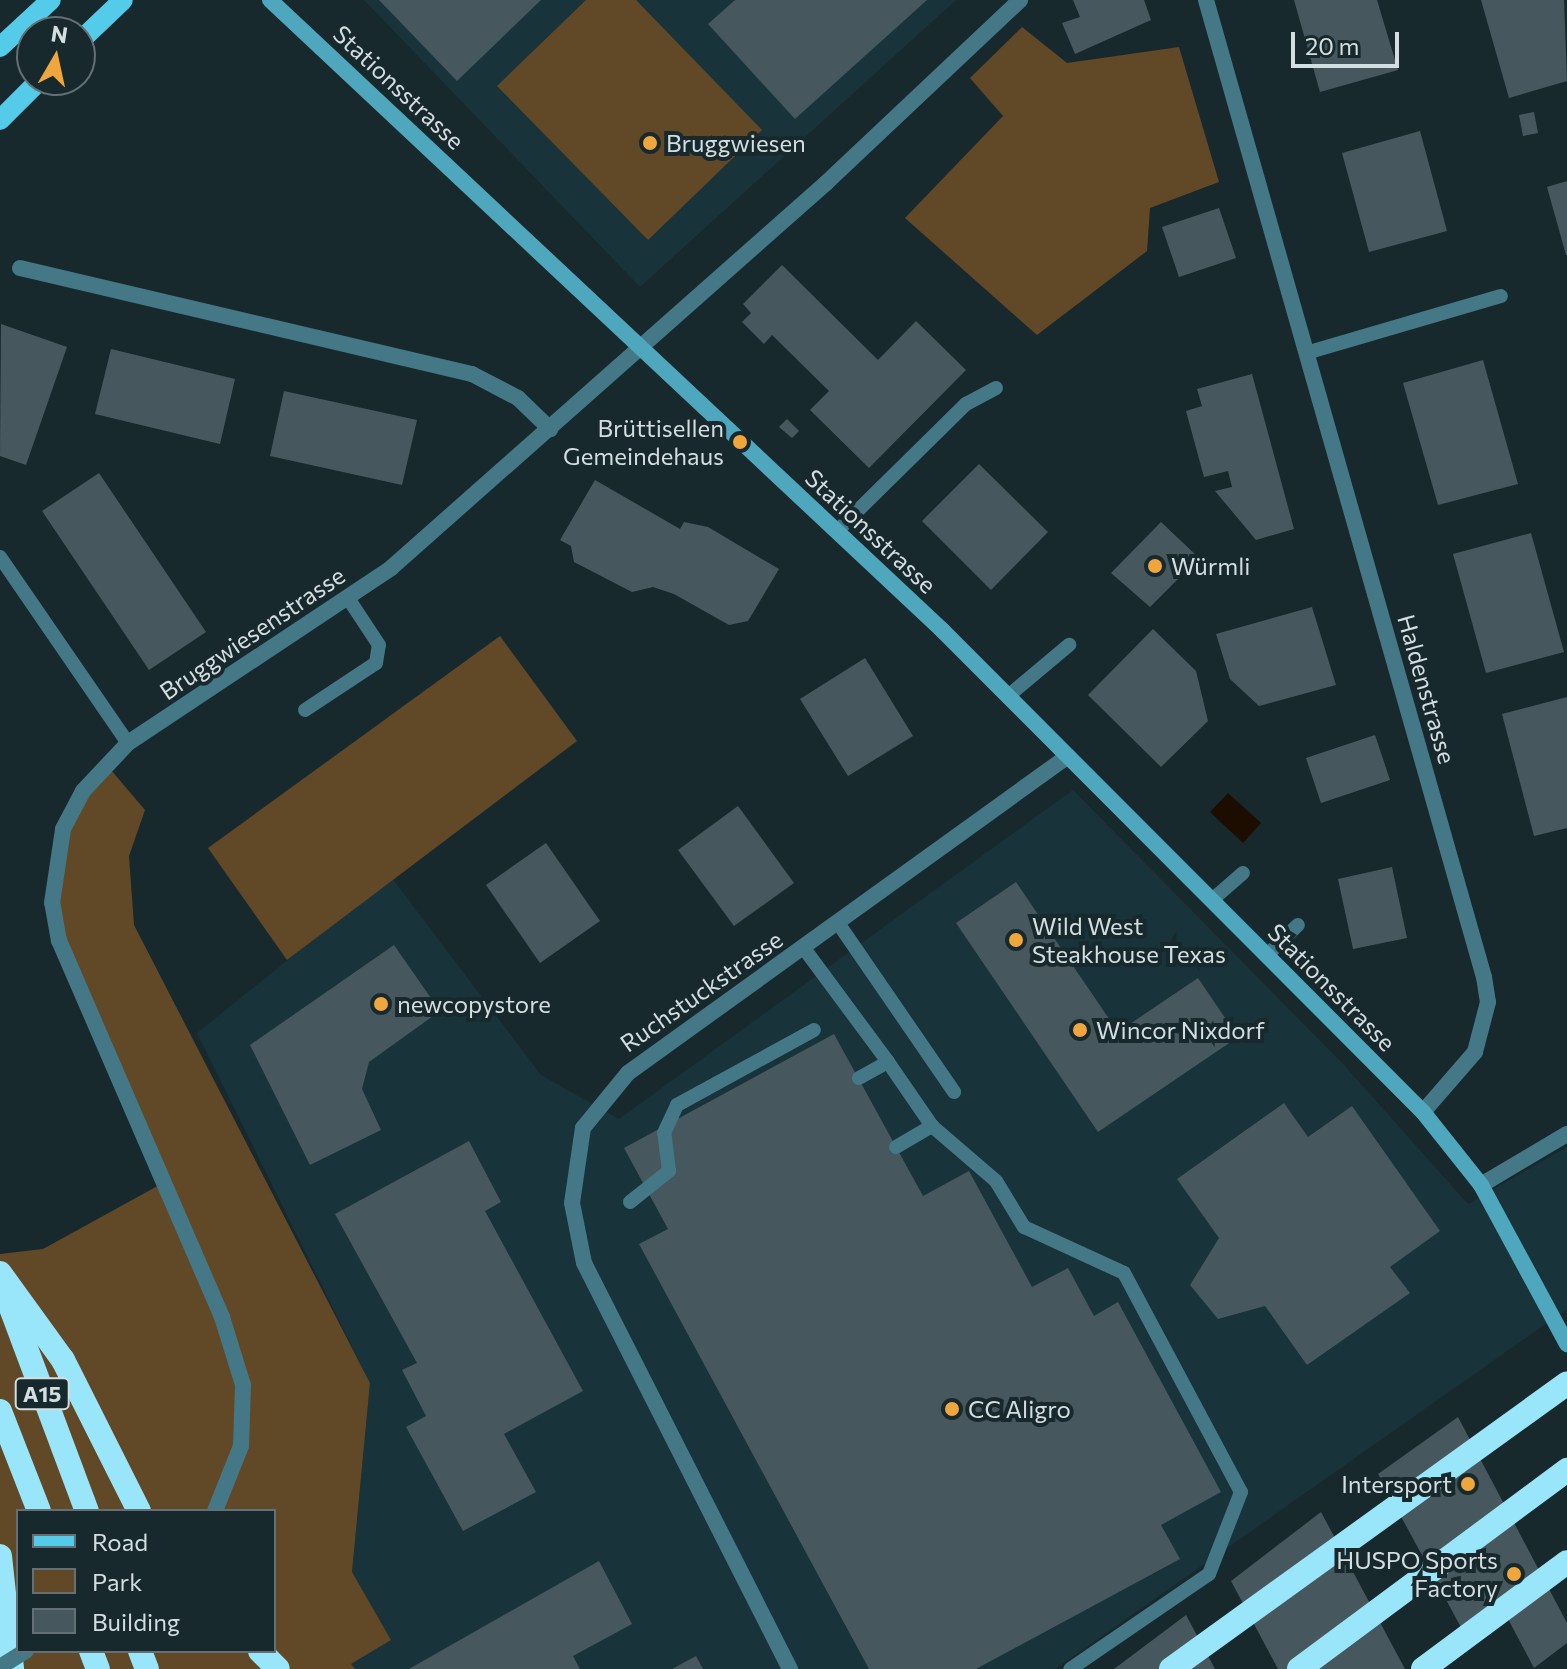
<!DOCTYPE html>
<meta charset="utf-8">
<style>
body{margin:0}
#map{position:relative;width:1567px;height:1669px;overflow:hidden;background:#18292e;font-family:Commissioner,sans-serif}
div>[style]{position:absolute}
.built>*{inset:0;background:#183339}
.green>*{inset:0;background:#614827}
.water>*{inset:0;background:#1c0d00}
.building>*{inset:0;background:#46585e}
.lane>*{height:14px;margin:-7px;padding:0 7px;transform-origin:7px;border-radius:7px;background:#447886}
.street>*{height:16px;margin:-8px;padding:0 8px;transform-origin:8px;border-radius:8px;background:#447886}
.secondary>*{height:16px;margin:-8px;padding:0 8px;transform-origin:8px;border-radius:8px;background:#4fa7bd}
.primary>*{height:20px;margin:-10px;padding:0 10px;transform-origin:10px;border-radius:10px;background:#54cbe8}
.highway>*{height:24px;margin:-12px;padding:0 12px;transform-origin:12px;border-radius:12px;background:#99e5f9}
.street-bridge>*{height:16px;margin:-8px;padding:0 8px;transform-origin:8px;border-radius:8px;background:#447886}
.dots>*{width:22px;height:22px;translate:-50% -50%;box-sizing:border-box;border:4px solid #18292e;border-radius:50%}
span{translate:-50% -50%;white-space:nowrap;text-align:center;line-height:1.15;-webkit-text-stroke:8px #18292e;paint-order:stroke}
.shield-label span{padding:2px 6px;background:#18292e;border:2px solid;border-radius:6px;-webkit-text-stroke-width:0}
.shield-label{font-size:22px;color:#d4dee1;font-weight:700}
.street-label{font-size:24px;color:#d4dee1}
.poi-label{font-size:24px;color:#d4dee1}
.left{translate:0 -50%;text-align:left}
.right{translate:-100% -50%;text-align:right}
.legend{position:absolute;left:16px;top:1509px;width:260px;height:144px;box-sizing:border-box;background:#18292e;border:2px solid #637176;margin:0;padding:10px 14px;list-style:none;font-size:24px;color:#d4dee1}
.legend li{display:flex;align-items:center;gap:16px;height:40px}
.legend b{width:40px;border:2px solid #637176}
.north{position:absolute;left:16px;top:16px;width:80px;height:80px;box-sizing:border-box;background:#18292e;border:2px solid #637176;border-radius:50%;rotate:9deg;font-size:22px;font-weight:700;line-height:32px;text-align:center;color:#d4dee1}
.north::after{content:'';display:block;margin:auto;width:28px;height:36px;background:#efa73d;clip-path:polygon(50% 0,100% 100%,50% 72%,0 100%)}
.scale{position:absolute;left:1291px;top:32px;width:108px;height:36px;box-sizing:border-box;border:4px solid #d4dee1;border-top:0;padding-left:10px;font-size:24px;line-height:28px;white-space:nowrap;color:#d4dee1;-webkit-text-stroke:6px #18292e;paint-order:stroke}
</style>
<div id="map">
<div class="built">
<div style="clip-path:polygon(364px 0,956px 0,640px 287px)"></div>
<div style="clip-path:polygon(1073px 790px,1343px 1064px,1468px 1204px,1567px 1147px,1567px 1309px,1055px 1669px,355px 1669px,351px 1664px,391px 1640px,352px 1572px,370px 1383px,197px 1033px,391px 877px,541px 1075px,619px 1119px)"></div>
</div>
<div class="green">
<div style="clip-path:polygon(586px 0,636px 0,762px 130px,648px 240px,497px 86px)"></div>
<div style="clip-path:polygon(1022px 27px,1067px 63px,1179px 47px,1219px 182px,1150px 208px,1147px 251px,1037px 335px,905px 218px,1003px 116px,970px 78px)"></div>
<div style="clip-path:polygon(500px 636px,577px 741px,287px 960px,208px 848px)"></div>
<div style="clip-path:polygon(evenodd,105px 763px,145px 810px,129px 856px,134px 925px,370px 1383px,352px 1572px,391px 1640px,351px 1664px,355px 1669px,0 1669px,0 1254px,43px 1249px,163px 1183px,52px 903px,63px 829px,105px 763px,18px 1511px,274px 1511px,274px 1651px,18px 1651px,18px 1511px)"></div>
</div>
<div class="water">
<div style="clip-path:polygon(1228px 793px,1261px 823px,1243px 843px,1210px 812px)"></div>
</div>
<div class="building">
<div style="clip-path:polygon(379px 0,541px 0,457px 81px)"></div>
<div style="clip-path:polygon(735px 0,927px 0,795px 119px,708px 24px)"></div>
<div style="clip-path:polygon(1073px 0,1144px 0,1151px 20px,1075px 54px,1062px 23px,1080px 17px)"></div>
<div style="clip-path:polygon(1294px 0,1377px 0,1398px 70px,1320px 92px)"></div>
<div style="clip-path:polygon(1481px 0,1564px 0,1567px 81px,1509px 98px)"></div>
<div style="clip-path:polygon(1534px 112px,1538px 133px,1523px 136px,1519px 115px)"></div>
<div style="clip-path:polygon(1420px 131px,1447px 231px,1369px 252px,1342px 153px)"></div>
<div style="clip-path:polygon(1567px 181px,1567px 255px,1566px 255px,1547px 187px)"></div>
<div style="clip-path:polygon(1219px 208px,1236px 258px,1179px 277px,1162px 227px)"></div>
<div style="clip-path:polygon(782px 265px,878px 360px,916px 321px,966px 370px,869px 468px,810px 410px,829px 391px,772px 335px,764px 344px,742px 322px,751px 313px,743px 304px)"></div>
<div style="clip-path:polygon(1px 324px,67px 347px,26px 465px,0 456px)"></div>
<div style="clip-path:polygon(111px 349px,235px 379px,220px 444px,95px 414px)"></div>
<div style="clip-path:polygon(1483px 360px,1518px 484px,1438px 505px,1403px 383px)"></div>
<div style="clip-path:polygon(1252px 374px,1294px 529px,1256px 540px,1215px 491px,1232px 487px,1228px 471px,1204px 477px,1186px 411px,1202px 406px,1197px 389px)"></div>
<div style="clip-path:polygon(284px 391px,417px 420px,402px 485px,270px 456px)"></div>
<div style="clip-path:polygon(787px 419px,799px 431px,792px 438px,779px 427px)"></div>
<div style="clip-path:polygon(979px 464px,1048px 532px,991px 590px,922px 521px)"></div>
<div style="clip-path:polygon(99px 473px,206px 632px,149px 670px,42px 511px)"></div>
<div style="clip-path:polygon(595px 480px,680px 529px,684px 522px,708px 527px,779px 569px,748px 621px,729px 625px,674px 594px,653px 587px,632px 592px,574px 562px,571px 546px,560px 540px)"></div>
<div style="clip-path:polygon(1161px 522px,1199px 558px,1150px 607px,1111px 573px)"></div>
<div style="clip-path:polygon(1531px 533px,1564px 652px,1486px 673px,1453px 554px)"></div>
<div style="clip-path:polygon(1312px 607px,1336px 685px,1259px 706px,1230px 679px,1216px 634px)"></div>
<div style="clip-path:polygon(1153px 629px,1196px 671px,1208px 721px,1161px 767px,1088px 695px)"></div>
<div style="clip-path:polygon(865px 658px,913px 736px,848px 776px,800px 699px)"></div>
<div style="clip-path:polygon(1567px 697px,1567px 828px,1534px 836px,1502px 714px)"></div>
<div style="clip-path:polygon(1375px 735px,1390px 780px,1321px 803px,1306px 758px)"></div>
<div style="clip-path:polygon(738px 806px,794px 883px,734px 926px,678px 850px)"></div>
<div style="clip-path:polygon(546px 843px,600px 921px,540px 963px,486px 885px)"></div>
<div style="clip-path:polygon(1392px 867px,1407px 938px,1353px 949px,1338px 879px)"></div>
<div style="clip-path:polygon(1016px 882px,1118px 1032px,1198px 978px,1238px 1037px,1098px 1132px,956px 923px)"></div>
<div style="clip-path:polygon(394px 945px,440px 1011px,369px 1062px,362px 1089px,381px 1130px,310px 1165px,250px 1045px)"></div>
<div style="clip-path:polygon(834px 1034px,923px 1196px,969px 1171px,1032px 1287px,1068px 1268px,1094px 1316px,1118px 1302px,1221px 1492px,1161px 1525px,1180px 1559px,976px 1669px,869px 1669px,639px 1244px,668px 1229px,624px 1148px)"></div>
<div style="clip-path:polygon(1284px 1103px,1308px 1137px,1352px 1106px,1440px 1231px,1390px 1267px,1410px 1293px,1307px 1365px,1265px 1306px,1218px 1319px,1190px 1285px,1219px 1238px,1177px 1179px)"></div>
<div style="clip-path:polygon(469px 1141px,501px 1202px,485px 1211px,583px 1391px,504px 1434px,536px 1492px,463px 1531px,406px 1427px,426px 1416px,402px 1370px,417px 1363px,335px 1214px)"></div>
<div style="clip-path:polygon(1458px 1417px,1567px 1623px,1567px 1643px,1534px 1668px,1507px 1617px,1470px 1644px,1378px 1474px)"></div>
<div style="clip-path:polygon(1321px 1512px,1405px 1669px,1278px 1669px,1231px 1581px)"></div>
<div style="clip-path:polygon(599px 1561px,632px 1624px,573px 1656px,580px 1669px,409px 1669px)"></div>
<div style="clip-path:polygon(1186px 1615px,1215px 1669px,1114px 1669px)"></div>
<div style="clip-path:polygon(696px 1656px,703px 1669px,672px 1669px)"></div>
</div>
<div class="lane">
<div style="left:1306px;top:353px;width:203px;rotate:-16.3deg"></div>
<div style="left:837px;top:531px;width:181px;rotate:-44.6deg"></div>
<div style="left:966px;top:404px;width:34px;rotate:-28deg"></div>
<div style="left:0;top:557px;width:226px;rotate:55.5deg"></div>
<div style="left:1008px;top:696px;width:80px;rotate:-39.9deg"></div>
<div style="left:305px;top:710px;width:85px;rotate:-33.5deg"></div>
<div style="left:376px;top:663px;width:18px;rotate:-81deg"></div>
<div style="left:379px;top:645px;width:56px;rotate:-123.4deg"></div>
<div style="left:1212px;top:900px;width:41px;rotate:-41.1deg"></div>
<div style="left:838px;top:923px;width:205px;rotate:55.5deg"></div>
<div style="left:803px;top:947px;width:143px;rotate:53.5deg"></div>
<div style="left:1267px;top:955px;width:43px;rotate:-44.1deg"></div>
<div style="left:859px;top:1078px;width:33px;rotate:-29deg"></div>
<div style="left:888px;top:1062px;width:78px;rotate:55.5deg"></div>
<div style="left:932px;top:1126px;width:84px;rotate:40.7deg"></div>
<div style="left:996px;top:1181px;width:54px;rotate:58.7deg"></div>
<div style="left:1024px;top:1227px;width:110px;rotate:24.7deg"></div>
<div style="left:1124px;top:1273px;width:248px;rotate:61.9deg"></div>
<div style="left:1241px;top:1492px;width:88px;rotate:111.3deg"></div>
<div style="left:1209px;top:1574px;width:168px;rotate:145.6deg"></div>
<div style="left:896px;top:1147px;width:42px;rotate:-30.3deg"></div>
<div style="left:630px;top:1202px;width:50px;rotate:-38.5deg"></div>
<div style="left:669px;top:1171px;width:38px;rotate:-97deg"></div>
<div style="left:664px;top:1133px;width:31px;rotate:-65deg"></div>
<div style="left:677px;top:1105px;width:156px;rotate:-28.7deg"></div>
</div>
<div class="street">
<div style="left:1206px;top:0;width:1016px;rotate:74.12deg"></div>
<div style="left:1484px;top:977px;width:25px;rotate:81deg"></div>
<div style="left:1488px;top:1002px;width:52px;rotate:104.6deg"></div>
<div style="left:1475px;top:1052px;width:79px;rotate:130.9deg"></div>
<div style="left:20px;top:268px;width:464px;rotate:13.2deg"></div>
<div style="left:472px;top:374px;width:52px;rotate:27.6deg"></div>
<div style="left:518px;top:398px;width:45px;rotate:44.1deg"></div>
<div style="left:1481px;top:1185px;width:100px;rotate:-30.7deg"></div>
<div style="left:215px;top:1511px;width:70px;rotate:-68.2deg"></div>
<div style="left:241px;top:1446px;width:61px;rotate:-88.1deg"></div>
<div style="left:243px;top:1385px;width:71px;rotate:-107.2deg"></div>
<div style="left:222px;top:1317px;width:410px;rotate:-113.4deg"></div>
<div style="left:59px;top:941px;width:39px;rotate:-100deg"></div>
<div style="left:52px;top:903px;width:75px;rotate:-81.5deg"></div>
<div style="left:63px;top:829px;width:43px;rotate:-62.2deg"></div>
<div style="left:83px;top:791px;width:66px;rotate:-46.8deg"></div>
<div style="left:128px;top:743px;width:316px;rotate:-33.6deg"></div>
<div style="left:391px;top:568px;width:581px;rotate:-41.51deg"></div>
<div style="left:826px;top:183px;width:267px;rotate:-43.3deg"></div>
<div style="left:790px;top:1669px;width:455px;rotate:-116.9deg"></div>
<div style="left:584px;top:1263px;width:61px;rotate:-101.3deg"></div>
<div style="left:572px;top:1203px;width:76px;rotate:-81.7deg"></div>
<div style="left:583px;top:1128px;width:71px;rotate:-50.7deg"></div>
<div style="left:628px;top:1073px;width:542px;rotate:-35.77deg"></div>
</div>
<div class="secondary">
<div style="left:270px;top:0;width:921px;rotate:43.15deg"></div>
<div style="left:942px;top:630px;width:681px;rotate:45.06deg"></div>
<div style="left:1423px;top:1112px;width:93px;rotate:51.5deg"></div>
<div style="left:1481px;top:1185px;width:181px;rotate:61.6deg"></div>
</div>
<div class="primary">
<div style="left:80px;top:41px;width:59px;rotate:-43.6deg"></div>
<div style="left:0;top:47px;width:69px;rotate:-42.7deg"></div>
<div style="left:0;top:120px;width:57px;rotate:-45deg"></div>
</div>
<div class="highway">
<div style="left:0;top:1273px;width:107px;rotate:54.1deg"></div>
<div style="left:63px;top:1360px;width:169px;rotate:63.3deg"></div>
<div style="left:5px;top:1292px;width:234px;rotate:69.5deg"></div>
<div style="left:0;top:1411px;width:107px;rotate:68.7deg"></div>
<div style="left:0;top:1556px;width:114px;rotate:83.9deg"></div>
<div style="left:91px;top:1651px;width:19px;rotate:69deg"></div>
<div style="left:140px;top:1651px;width:19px;rotate:69deg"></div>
<div style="left:260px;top:1651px;width:25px;rotate:45deg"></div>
<div style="left:1171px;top:1669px;width:488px;rotate:-35.8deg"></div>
<div style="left:1299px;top:1669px;width:334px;rotate:-36.6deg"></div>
<div style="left:1423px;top:1669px;width:179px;rotate:-36.6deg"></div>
</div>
<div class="street-bridge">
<div style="left:0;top:1667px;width:31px;rotate:-32deg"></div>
</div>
<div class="dots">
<div style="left:650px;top:143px;background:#efa73d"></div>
<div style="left:740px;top:442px;background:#efa73d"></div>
<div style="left:1155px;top:566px;background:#efa73d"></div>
<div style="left:1016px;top:940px;background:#efa73d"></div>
<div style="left:381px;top:1004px;background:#efa73d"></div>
<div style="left:1080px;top:1030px;background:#efa73d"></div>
<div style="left:952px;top:1409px;background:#efa73d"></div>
<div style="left:1468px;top:1484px;background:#efa73d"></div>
<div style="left:1514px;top:1574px;background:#efa73d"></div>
</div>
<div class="shield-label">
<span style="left:42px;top:1394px">A15</span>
</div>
<div class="street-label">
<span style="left:399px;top:87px;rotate:43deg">Stationsstrasse</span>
<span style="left:871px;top:531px;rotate:43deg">Stationsstrasse</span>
<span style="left:252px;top:633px;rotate:-34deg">Bruggwiesenstrasse</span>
<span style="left:1427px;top:689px;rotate:74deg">Haldenstrasse</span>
<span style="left:1332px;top:987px;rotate:45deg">Stationsstrasse</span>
<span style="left:701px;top:991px;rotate:-35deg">Ruchstuckstrasse</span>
</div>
<div class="poi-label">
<span class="left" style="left:666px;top:143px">Bruggwiesen</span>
<span class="right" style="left:724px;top:442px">Brüttisellen<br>Gemeindehaus</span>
<span class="left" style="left:1171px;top:566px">Würmli</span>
<span class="left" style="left:1032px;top:940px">Wild West<br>Steakhouse Texas</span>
<span class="left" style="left:397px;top:1004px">newcopystore</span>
<span class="left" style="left:1096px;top:1030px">Wincor Nixdorf</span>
<span class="left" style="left:968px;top:1409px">CC Aligro</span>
<span class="right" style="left:1452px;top:1484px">Intersport</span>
<span class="right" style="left:1498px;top:1574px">HUSPO Sports<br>Factory</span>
</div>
<ul class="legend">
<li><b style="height:10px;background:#54cbe8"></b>Road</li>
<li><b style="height:22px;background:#614827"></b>Park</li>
<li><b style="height:22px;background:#46585e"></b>Building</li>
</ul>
<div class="north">N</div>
<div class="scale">20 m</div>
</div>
